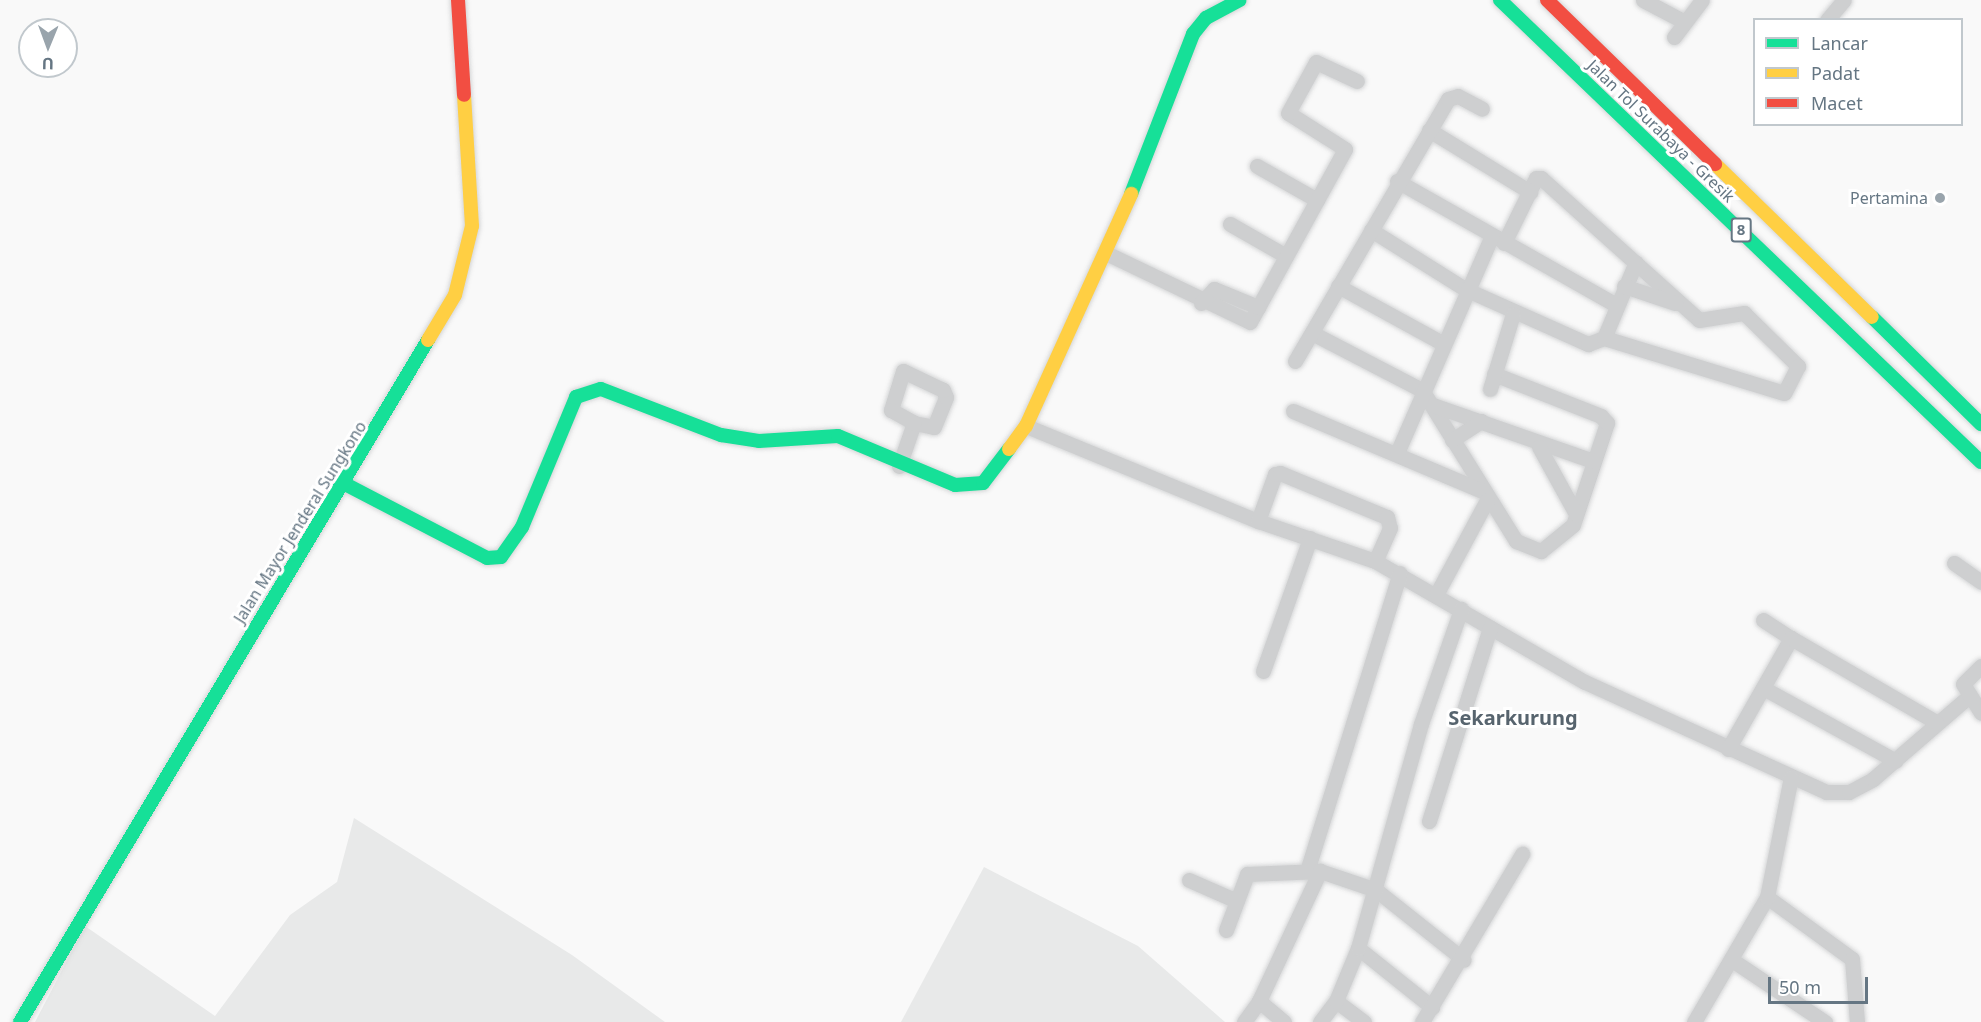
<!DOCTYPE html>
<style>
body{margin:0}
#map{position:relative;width:1981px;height:1022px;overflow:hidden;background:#f9f9f9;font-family:"Noto Sans",sans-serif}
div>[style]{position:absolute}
.built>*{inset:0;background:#e8e9e9}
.roads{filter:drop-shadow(0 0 2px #d5d6d7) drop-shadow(0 0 2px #d5d6d7)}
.street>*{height:15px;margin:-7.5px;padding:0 7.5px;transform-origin:7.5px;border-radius:7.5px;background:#cecfd0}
.fast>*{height:14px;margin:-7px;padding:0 7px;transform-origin:7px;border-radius:7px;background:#16e098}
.slow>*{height:14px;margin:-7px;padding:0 7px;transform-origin:7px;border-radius:7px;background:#ffcf43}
.jam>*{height:14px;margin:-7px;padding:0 7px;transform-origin:7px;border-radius:7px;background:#f24e42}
.dots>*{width:16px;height:16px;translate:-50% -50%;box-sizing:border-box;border:3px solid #fff;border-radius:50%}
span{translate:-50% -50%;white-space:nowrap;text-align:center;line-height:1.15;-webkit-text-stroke:6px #fff;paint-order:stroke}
.shield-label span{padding:2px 4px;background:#fff;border:2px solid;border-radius:4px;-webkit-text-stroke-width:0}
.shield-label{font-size:15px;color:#657683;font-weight:700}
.street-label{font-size:16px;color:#657683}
.poi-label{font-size:16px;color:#657683}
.right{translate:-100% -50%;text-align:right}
.quarter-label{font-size:20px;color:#57646e;font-weight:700}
.legend{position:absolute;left:1753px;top:18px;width:210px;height:108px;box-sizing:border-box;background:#fff;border:2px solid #c1c8cd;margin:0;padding:8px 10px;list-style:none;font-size:18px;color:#657683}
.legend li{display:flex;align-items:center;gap:12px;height:30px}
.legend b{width:30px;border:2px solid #c1c8cd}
.north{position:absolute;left:18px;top:18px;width:60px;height:60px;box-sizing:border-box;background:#fff;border:2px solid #c1c8cd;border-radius:50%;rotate:181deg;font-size:16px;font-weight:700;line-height:24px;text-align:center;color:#657683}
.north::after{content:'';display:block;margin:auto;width:21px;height:27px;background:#99a4ac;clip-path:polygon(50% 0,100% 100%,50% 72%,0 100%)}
.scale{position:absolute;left:1768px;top:977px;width:100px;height:27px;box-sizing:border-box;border:3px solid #657683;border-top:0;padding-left:8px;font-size:18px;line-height:21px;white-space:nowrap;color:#657683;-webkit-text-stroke:4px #fff;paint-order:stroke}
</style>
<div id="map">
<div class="built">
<div style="clip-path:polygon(354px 818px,572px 955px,665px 1022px,35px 1022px,85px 926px,215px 1016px,290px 915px,337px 882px)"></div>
<div style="clip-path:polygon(984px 867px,1138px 946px,1225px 1022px,901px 1022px)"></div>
</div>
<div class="roads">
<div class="street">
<div style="left:1643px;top:0;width:47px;rotate:27.6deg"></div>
<div style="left:1827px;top:20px;width:26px;rotate:-50deg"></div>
<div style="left:1674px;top:37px;width:46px;rotate:-52.9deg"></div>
<div style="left:1429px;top:130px;width:119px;rotate:31.5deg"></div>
<div style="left:1257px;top:166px;width:69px;rotate:29.5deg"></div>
<div style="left:1397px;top:181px;width:249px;rotate:29.5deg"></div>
<div style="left:1230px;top:224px;width:64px;rotate:29.7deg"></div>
<div style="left:1371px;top:230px;width:111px;rotate:32.1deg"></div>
<div style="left:1465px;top:289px;width:135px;rotate:24.1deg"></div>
<div style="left:1588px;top:344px;width:17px;rotate:-21deg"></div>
<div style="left:1604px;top:338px;width:82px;rotate:-67.2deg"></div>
<div style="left:1504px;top:243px;width:72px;rotate:-63.8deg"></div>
<div style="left:1536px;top:178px;width:5px"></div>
<div style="left:1541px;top:178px;width:212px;rotate:41.9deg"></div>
<div style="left:1699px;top:320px;width:46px;rotate:-8.8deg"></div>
<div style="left:1744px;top:313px;width:76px;rotate:44.5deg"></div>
<div style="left:1798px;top:366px;width:30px;rotate:117deg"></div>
<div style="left:1784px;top:393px;width:188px;rotate:-163deg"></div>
<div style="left:1108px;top:254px;width:157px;rotate:25.6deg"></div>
<div style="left:1250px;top:322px;width:197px;rotate:-61.2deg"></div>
<div style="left:1345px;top:149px;width:67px;rotate:-147.7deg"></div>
<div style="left:1288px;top:113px;width:58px;rotate:-61.2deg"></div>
<div style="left:1316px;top:62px;width:45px;rotate:24.9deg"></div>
<div style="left:1338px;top:286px;width:121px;rotate:28.7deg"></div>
<div style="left:1624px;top:286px;width:54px;rotate:18.4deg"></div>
<div style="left:1201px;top:303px;width:19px;rotate:-47deg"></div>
<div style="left:1214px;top:289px;width:48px;rotate:22.2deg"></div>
<div style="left:1312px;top:333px;width:124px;rotate:27.4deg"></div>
<div style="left:1422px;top:390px;width:178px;rotate:58.1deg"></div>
<div style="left:1516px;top:541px;width:27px;rotate:22deg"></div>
<div style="left:1541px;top:551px;width:41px;rotate:-39.1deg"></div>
<div style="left:1573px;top:525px;width:108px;rotate:-71.6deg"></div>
<div style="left:1607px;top:423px;width:9px;rotate:-131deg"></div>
<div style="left:1601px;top:416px;width:115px;rotate:-158.6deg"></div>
<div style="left:1295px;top:361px;width:303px;rotate:-59.7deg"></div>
<div style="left:1448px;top:99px;width:10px;rotate:-17deg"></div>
<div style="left:1458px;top:96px;width:27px;rotate:28deg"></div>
<div style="left:1490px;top:389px;width:78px;rotate:-73deg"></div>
<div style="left:1433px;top:405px;width:170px;rotate:19.3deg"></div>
<div style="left:1293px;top:411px;width:205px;rotate:22.9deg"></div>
<div style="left:1026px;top:426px;width:251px;rotate:22.3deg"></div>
<div style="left:1258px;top:521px;width:124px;rotate:18.9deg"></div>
<div style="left:1375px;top:561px;width:242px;rotate:30deg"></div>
<div style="left:1585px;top:682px;width:265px;rotate:24.5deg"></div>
<div style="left:1826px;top:792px;width:23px"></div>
<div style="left:1849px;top:792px;width:27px;rotate:-28deg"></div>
<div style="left:1873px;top:779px;width:125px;rotate:-40.8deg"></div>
<div style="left:1452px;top:440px;width:35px;rotate:-33deg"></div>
<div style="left:1539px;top:447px;width:77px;rotate:61.1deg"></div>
<div style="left:1397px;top:453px;width:237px;rotate:-66.4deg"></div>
<div style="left:899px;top:466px;width:46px;rotate:-70.8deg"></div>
<div style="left:914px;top:423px;width:20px;rotate:11deg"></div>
<div style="left:934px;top:427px;width:32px;rotate:-68deg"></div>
<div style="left:946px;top:397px;width:8px;rotate:-113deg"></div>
<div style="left:943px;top:390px;width:44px;rotate:-154.6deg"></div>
<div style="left:903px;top:371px;width:41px;rotate:107.1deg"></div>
<div style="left:891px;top:410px;width:26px;rotate:29deg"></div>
<div style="left:1258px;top:521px;width:50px;rotate:-70.1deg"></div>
<div style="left:1275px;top:474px;width:5px;rotate:-11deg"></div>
<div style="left:1280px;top:473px;width:116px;rotate:22.4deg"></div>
<div style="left:1387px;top:517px;width:11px;rotate:75deg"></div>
<div style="left:1390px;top:528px;width:36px;rotate:114deg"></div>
<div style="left:1954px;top:563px;width:33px;rotate:35deg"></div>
<div style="left:1437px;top:593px;width:106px;rotate:-61.7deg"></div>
<div style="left:1763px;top:620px;width:33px;rotate:33deg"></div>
<div style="left:1981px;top:666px;width:25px;rotate:135deg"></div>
<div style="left:1963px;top:684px;width:34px;rotate:58deg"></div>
<div style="left:1263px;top:671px;width:141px;rotate:-70.5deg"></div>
<div style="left:1765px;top:689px;width:149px;rotate:28.8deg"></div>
<div style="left:1728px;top:749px;width:128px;rotate:-60.4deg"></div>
<div style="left:1791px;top:638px;width:168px;rotate:30.1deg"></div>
<div style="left:1429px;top:821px;width:203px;rotate:-72.5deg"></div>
<div style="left:1307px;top:871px;width:312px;rotate:-72.7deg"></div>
<div style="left:1189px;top:880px;width:52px;rotate:23.6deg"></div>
<div style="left:1767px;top:897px;width:105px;rotate:36.1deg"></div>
<div style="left:1852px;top:959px;width:63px;rotate:85.5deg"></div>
<div style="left:1226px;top:930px;width:60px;rotate:-69.4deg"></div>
<div style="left:1247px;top:874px;width:73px;rotate:-2.4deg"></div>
<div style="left:1320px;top:871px;width:59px;rotate:18.7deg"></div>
<div style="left:1376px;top:890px;width:112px;rotate:38.5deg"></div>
<div style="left:1358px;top:948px;width:95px;rotate:38.6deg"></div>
<div style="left:1732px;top:960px;width:112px;rotate:33.7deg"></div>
<div style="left:1336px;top:1001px;width:35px;rotate:37deg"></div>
<div style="left:1244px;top:1022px;width:26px;rotate:-54deg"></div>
<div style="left:1284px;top:1022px;width:33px;rotate:-140deg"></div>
<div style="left:1259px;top:1001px;width:144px;rotate:-64.9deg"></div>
<div style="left:1320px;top:1022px;width:26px;rotate:-53deg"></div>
<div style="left:1336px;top:1001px;width:57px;rotate:-67.5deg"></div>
<div style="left:1358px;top:948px;width:233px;rotate:-74.3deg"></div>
<div style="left:1421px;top:724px;width:122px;rotate:-70.8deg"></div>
<div style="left:1422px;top:1022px;width:196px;rotate:-59.2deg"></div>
<div style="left:1694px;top:1022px;width:145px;rotate:-59.7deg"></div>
<div style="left:1767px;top:897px;width:122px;rotate:-78.7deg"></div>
</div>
<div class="fast">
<div style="left:1500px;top:0;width:667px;rotate:43.85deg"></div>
<div style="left:1131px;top:194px;width:172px;rotate:-68.8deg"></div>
<div style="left:1193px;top:34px;width:21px;rotate:-51deg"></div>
<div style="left:1206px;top:18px;width:38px;rotate:-28deg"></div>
<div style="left:1872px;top:317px;width:153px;rotate:44.5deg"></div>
<div style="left:345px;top:484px;width:160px;rotate:27.5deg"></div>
<div style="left:487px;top:558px;width:14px;rotate:-4deg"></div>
<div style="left:501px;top:557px;width:37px;rotate:-55deg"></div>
<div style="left:522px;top:527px;width:141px;rotate:-67.4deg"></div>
<div style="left:576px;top:397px;width:26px;rotate:-18deg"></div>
<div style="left:601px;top:389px;width:129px;rotate:21deg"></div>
<div style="left:721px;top:435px;width:38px;rotate:9deg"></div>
<div style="left:759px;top:441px;width:79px;rotate:-3.6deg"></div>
<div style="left:838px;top:436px;width:127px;rotate:22.7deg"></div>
<div style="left:955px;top:485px;width:28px;rotate:-4deg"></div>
<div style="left:983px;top:483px;width:43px;rotate:-52.6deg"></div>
<div style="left:20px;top:1022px;width:795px;rotate:-59.11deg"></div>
</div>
<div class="slow">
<div style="left:1715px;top:164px;width:219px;rotate:44.3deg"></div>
<div style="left:428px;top:340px;width:52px;rotate:-59deg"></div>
<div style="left:455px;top:295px;width:71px;rotate:-76.2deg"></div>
<div style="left:472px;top:226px;width:131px;rotate:-93.5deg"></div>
<div style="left:1009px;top:449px;width:29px;rotate:-54deg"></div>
<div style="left:1026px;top:426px;width:255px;rotate:-65.6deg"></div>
</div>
<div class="jam">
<div style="left:458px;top:0;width:95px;rotate:86.4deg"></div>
<div style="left:1547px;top:0;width:235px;rotate:44.3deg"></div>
</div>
</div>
<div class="dots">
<div style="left:1940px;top:198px;background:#99a4ac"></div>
</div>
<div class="shield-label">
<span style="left:1741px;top:230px">8</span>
</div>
<div class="street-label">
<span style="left:1661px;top:131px;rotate:44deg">Jalan Tol Surabaya - Gresik</span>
<span style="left:300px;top:522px;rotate:-58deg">Jalan Mayor Jenderal Sungkono</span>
</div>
<div class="poi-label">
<span class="right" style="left:1928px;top:198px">Pertamina</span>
</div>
<div class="quarter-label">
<span style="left:1513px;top:717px">Sekarkurung</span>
</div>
<ul class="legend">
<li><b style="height:8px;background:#16e098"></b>Lancar</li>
<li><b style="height:8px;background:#ffcf43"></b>Padat</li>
<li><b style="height:8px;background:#f24e42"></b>Macet</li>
</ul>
<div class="north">U</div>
<div class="scale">50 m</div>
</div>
